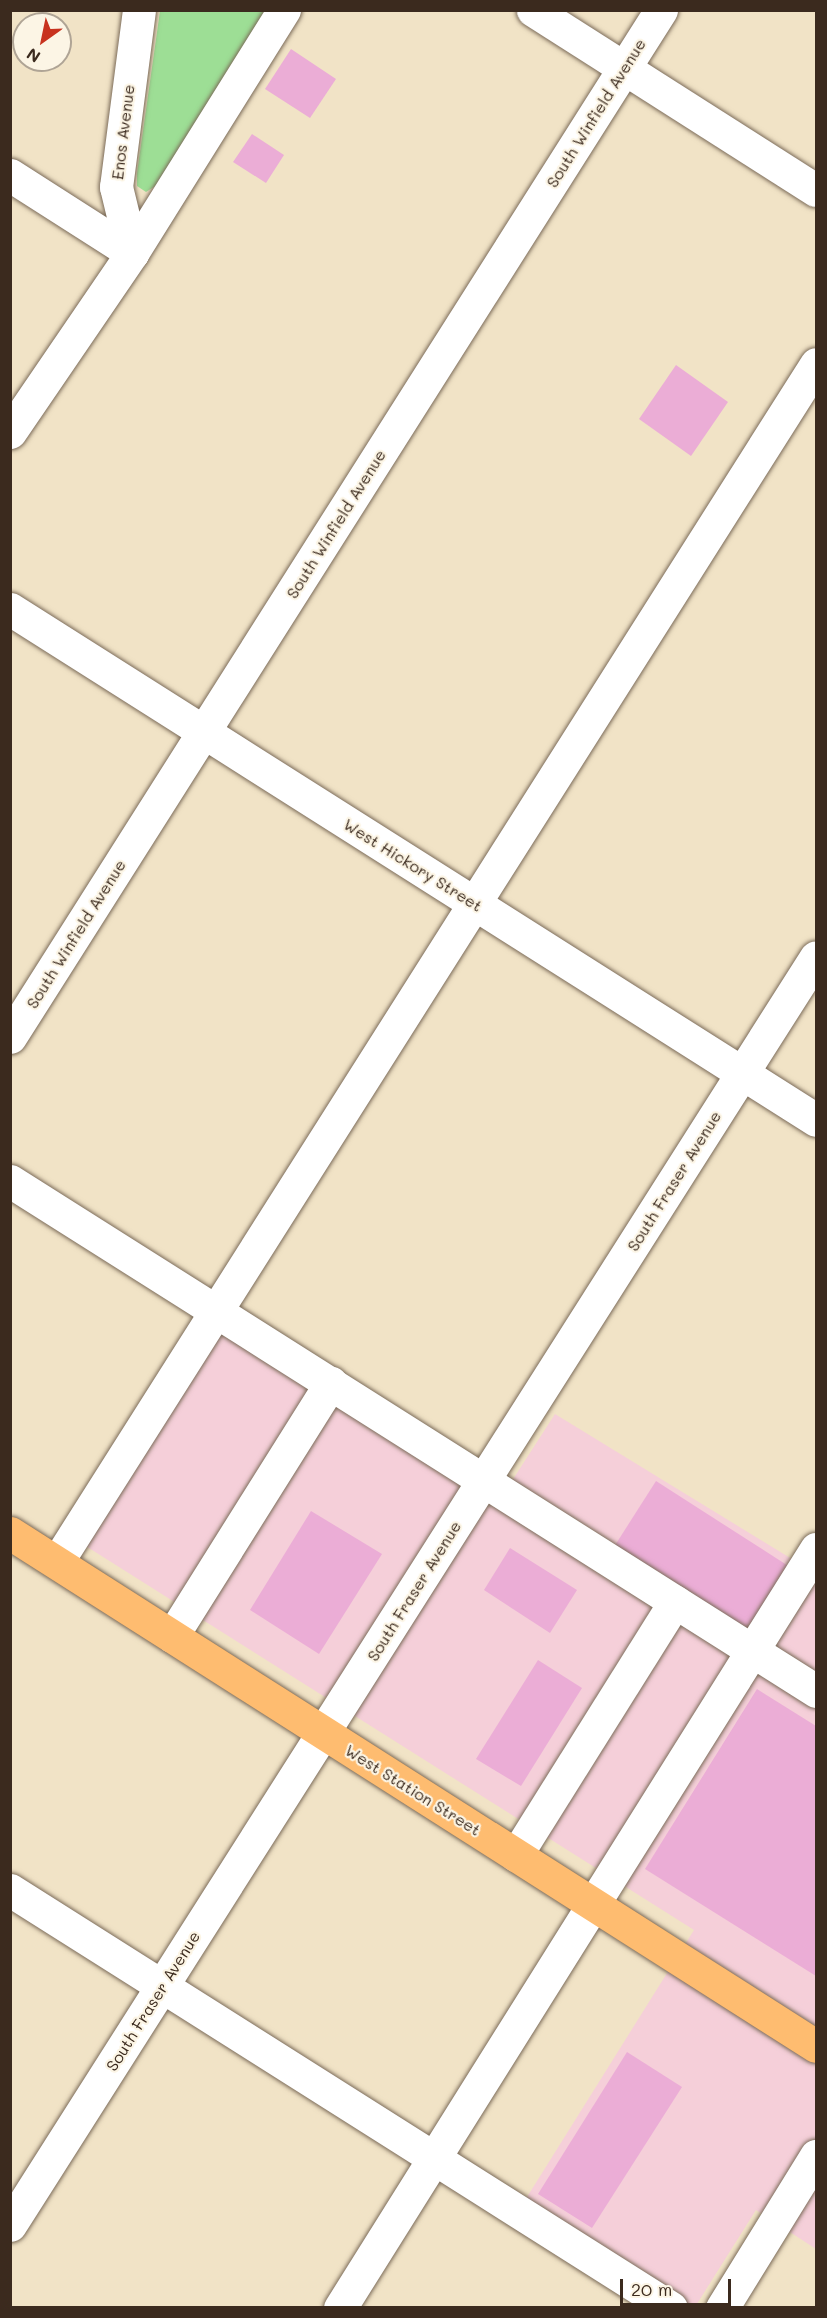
<!DOCTYPE html>
<style>
body{margin:0}
#map{position:relative;width:827px;height:2318px;overflow:hidden;background:#f1e3c6;font-family:Mali,sans-serif}
div>[style]{position:absolute}
.built>*{inset:0;background:#f5cfd9}
.green>*{inset:0;background:#9dde95}
.building>*{inset:0;background:#ebadd6}
.roads{filter:drop-shadow(0 0 2px #7b6b59) drop-shadow(0 0 2px #7b6b59)}
.minor>*{height:33px;margin:-16.5px;padding:0 16.5px;transform-origin:16.5px;border-radius:16.5px;background:#fff}
.major>*{height:33px;margin:-16.5px;padding:0 16.5px;transform-origin:16.5px;border-radius:16.5px;background:#febc70}
span{translate:-50% -50%;white-space:nowrap;text-align:center;line-height:1.15;-webkit-text-stroke:4.5px #fcf5e5;paint-order:stroke}
.street-label{font-size:16px;color:#3b2a1e}
.frame{position:absolute;inset:0;border:12px solid #3b2a1e;pointer-events:none}
.north{position:absolute;left:12px;top:12px;width:60px;height:60px;box-sizing:border-box;background:#fcf5e5;border:2px solid #afa495;border-radius:50%;rotate:213deg;font-size:16px;font-weight:700;line-height:24px;text-align:center;color:#3b2a1e}
.north::after{content:'';display:block;margin:auto;width:21px;height:27px;background:#c8321e;clip-path:polygon(50% 0,100% 100%,50% 72%,0 100%)}
.scale{position:absolute;left:620px;top:2279px;width:111px;height:27px;box-sizing:border-box;border:3px solid #3b2a1e;border-top:0;padding-left:8px;font-size:18px;line-height:21px;white-space:nowrap;color:#3b2a1e;-webkit-text-stroke:4px #fcf5e5;paint-order:stroke}
</style>
<div id="map">
<div class="built">
<div style="clip-path:polygon(221px 1327px,497px 1504px,555px 1414px,800px 1564px,816px 1537px,816px 2249px,756px 2210px,695px 2307px,689px 2307px,522px 2205px,694px 1930px,81px 1543px)"></div>
</div>
<div class="green">
<div style="clip-path:polygon(160px 11px,265px 11px,157px 185px,146px 192px,137px 186px,137px 173px)"></div>
</div>
<div class="building">
<div style="clip-path:polygon(291px 49px,336px 79px,310px 118px,265px 89px)"></div>
<div style="clip-path:polygon(252px 134px,284px 155px,266px 183px,233px 162px)"></div>
<div style="clip-path:polygon(676px 365px,728px 402px,691px 456px,639px 419px)"></div>
<div style="clip-path:polygon(656px 1481px,793px 1569px,750px 1638px,612px 1550px)"></div>
<div style="clip-path:polygon(311px 1511px,382px 1554px,319px 1654px,250px 1610px)"></div>
<div style="clip-path:polygon(510px 1548px,577px 1590px,550px 1633px,484px 1590px)"></div>
<div style="clip-path:polygon(538px 1660px,582px 1688px,521px 1786px,476px 1759px)"></div>
<div style="clip-path:polygon(757px 1689px,816px 1726px,816px 1976px,645px 1869px)"></div>
<div style="clip-path:polygon(627px 2052px,682px 2087px,592px 2228px,538px 2194px)"></div>
</div>
<div class="roads">
<div class="minor">
<div style="left:533px;top:10px;width:335px;rotate:32.5deg"></div>
<div style="left:10px;top:175px;width:145px;rotate:32.6deg"></div>
<div style="left:132px;top:253px;width:68px;rotate:-103.6deg"></div>
<div style="left:116px;top:187px;width:178px;rotate:-82.6deg"></div>
<div style="left:10px;top:432px;width:217px;rotate:-55.7deg"></div>
<div style="left:132px;top:253px;width:287px;rotate:-58deg"></div>
<div style="left:10px;top:609px;width:954px;rotate:32.37deg"></div>
<div style="left:10px;top:1037px;width:1216px;rotate:-57.63deg"></div>
<div style="left:10px;top:1181px;width:954px;rotate:32.32deg"></div>
<div style="left:57px;top:1562px;width:1418px;rotate:-57.64deg"></div>
<div style="left:172px;top:1636px;width:299px;rotate:-57.9deg"></div>
<div style="left:516px;top:1855px;width:299px;rotate:-57.9deg"></div>
<div style="left:10px;top:1890px;width:782px;rotate:32.31deg"></div>
<div style="left:10px;top:2225px;width:1502px;rotate:-57.56deg"></div>
<div style="left:340px;top:2308px;width:896px;rotate:-57.91deg"></div>
<div style="left:722px;top:2308px;width:179px;rotate:-58.3deg"></div>
</div>
<div class="major">
<div style="left:10px;top:1533px;width:955px;rotate:32.48deg"></div>
</div>
</div>
<div class="street-label">
<span style="left:596px;top:113px;rotate:-58deg">South Winfield Avenue</span>
<span style="left:123px;top:132px;rotate:-83deg">Enos Avenue</span>
<span style="left:336px;top:524px;rotate:-58deg">South Winfield Avenue</span>
<span style="left:413px;top:865px;rotate:32deg">West Hickory Street</span>
<span style="left:76px;top:934px;rotate:-58deg">South Winfield Avenue</span>
<span style="left:674px;top:1181px;rotate:-58deg">South Fraser Avenue</span>
<span style="left:414px;top:1591px;rotate:-58deg">South Fraser Avenue</span>
<span style="left:413px;top:1790px;rotate:32deg">West Station Street</span>
<span style="left:153px;top:2001px;rotate:-58deg">South Fraser Avenue</span>
</div>
<div class="frame"></div>
<div class="north">N</div>
<div class="scale">20 m</div>
</div>
